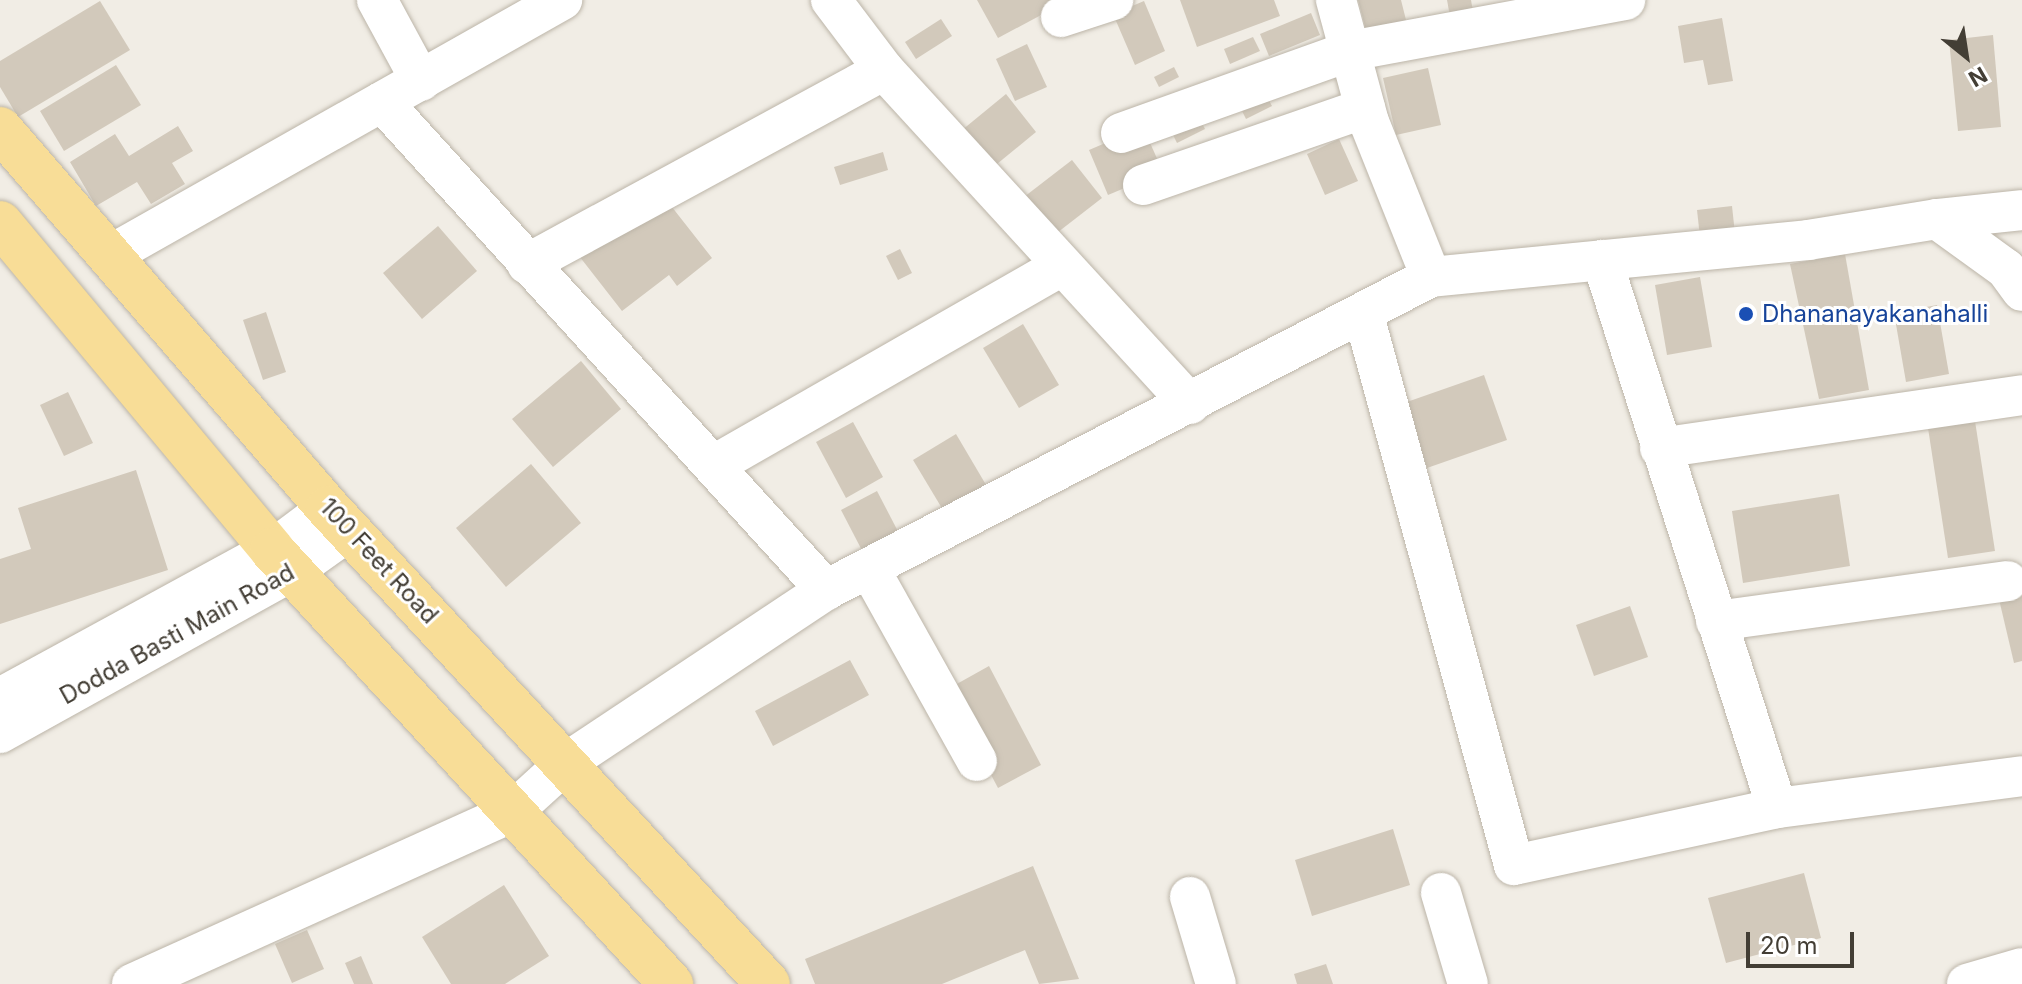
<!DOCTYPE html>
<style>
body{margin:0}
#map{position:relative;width:2022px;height:984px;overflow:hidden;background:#f1ede5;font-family:Inter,sans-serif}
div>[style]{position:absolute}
.building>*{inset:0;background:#d2c9bb}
.roads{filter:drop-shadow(0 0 2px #bcb5a8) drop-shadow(0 0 2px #bcb5a8)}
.minor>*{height:40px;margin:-20px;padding:0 20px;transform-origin:20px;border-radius:20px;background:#fff}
.major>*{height:44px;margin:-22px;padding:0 22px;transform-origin:22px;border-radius:22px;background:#f8dd97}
.dots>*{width:22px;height:22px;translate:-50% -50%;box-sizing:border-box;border:4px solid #fff;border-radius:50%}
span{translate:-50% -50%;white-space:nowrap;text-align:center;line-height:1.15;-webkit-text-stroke:6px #fff;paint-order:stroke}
.transit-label{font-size:24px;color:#164399}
.left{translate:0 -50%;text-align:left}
.street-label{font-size:24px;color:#433e35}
.north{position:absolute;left:1926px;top:16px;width:80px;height:80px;-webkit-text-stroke:6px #fff;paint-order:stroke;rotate:150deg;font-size:22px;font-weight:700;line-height:32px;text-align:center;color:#433e35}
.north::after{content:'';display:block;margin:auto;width:28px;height:36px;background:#433e35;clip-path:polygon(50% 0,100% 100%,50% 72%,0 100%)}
.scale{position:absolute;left:1746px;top:932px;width:108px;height:36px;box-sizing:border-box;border:4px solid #433e35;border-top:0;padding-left:10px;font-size:24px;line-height:28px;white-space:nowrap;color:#433e35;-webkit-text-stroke:6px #fff;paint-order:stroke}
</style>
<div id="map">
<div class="building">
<div style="clip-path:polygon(977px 0,1052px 0,1056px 7px,998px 38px)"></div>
<div style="clip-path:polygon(1180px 0,1274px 0,1280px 16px,1197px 47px)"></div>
<div style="clip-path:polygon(1358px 0,1401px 0,1408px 28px,1368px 38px)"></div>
<div style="clip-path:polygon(1447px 0,1471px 0,1474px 17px,1451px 22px)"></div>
<div style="clip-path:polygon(100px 1px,130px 50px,18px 117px,0 87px,0 61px)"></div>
<div style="clip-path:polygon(1144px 1px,1165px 51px,1135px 65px,1113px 14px)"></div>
<div style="clip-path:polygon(1311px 13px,1320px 35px,1269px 56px,1260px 34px)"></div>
<div style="clip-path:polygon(1722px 18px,1733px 81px,1708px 85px,1703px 60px,1684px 63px,1678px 26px)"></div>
<div style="clip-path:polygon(941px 19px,952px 36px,916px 59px,905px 42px)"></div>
<div style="clip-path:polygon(1993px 35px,2001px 127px,1958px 131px,1949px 40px)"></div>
<div style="clip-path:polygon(1253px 37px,1260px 51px,1230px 64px,1224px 49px)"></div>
<div style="clip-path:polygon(1027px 44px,1047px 87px,1015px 101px,996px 59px)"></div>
<div style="clip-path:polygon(116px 65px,141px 105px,64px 151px,40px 111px)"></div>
<div style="clip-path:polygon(1174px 67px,1179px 77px,1159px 87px,1154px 77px)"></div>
<div style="clip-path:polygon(1428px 68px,1441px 125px,1396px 135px,1383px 78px)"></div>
<div style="clip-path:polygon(1264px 91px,1272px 106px,1246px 119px,1238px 103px)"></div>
<div style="clip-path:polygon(1006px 94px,1036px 132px,986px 173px,956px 135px)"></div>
<div style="clip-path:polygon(1195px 110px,1205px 129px,1177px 143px,1167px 123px)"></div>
<div style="clip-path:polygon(178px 126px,193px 151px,172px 163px,185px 184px,151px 204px,137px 182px,96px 206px,70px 162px,115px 134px,129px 156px)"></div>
<div style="clip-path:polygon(1143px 127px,1163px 172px,1108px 195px,1089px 150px)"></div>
<div style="clip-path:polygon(1339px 139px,1358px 181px,1325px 195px,1307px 154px)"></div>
<div style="clip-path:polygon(883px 152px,888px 170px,840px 185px,834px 167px)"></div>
<div style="clip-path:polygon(1072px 160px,1102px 198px,1053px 236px,1024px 197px)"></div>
<div style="clip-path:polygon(668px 202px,712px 258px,677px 286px,669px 275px,622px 311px,576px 252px,623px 216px,633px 229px)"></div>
<div style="clip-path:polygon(1732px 206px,1736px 243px,1700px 237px,1697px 210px)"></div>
<div style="clip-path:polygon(438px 226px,477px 271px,422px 319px,383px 273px)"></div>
<div style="clip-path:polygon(900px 249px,912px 273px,898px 280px,886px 256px)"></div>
<div style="clip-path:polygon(1845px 254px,1869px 390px,1819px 399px,1790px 264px)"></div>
<div style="clip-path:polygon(1700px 277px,1712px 347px,1667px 355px,1655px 285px)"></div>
<div style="clip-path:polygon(1937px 305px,1949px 374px,1906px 382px,1894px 313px)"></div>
<div style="clip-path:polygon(266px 312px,286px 372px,263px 380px,243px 320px)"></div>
<div style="clip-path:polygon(1023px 324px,1059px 385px,1019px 408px,983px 348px)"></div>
<div style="clip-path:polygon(581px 361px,621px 409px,553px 467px,512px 419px)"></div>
<div style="clip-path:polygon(1484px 375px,1507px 440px,1427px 468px,1404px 403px)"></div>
<div style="clip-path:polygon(68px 392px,93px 443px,64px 456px,40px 405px)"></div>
<div style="clip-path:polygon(1975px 421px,1995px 551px,1948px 558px,1928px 428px)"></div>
<div style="clip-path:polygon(853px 422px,883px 477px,846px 498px,816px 442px)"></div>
<div style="clip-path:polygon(956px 434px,992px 495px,949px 520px,913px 460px)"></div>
<div style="clip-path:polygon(531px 464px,581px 523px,506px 587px,456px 528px)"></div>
<div style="clip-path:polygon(136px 470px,168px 570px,0 624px,0 559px,31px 549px,18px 508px)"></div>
<div style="clip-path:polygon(877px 491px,903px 541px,867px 560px,841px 510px)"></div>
<div style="clip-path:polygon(1839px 494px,1850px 566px,1743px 583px,1732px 511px)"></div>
<div style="clip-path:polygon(2022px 589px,2022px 661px,2014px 663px,1998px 595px)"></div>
<div style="clip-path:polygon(1630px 606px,1648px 657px,1594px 676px,1576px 625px)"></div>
<div style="clip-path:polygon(850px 660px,869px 695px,773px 746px,755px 711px)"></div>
<div style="clip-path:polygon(989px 666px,1041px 765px,998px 788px,946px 690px)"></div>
<div style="clip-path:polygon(1393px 829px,1410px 885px,1312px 916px,1295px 860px)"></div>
<div style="clip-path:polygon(1033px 866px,1079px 979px,1039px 984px,1025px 950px,942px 984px,815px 984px,805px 959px)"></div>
<div style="clip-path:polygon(1804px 873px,1821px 938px,1726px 963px,1708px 898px)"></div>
<div style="clip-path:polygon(504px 885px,549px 956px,505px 984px,451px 984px,422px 937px)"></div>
<div style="clip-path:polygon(307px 930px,324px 969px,292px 983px,275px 944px)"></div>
<div style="clip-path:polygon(361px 956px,373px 984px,354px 984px,345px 963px)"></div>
<div style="clip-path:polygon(1326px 964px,1333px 984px,1297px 984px,1294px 974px)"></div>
</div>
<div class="roads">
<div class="minor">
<div style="left:377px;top:0;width:92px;rotate:61.5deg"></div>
<div style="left:831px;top:0;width:88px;rotate:52.9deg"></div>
<div style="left:884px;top:70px;width:453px;rotate:47.5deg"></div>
<div style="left:1336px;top:0;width:126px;rotate:74.9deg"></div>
<div style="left:1369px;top:122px;width:167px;rotate:68.2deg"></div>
<div style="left:1061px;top:17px;width:55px;rotate:-18.1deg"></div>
<div style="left:382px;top:102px;width:660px;rotate:47.7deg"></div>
<div style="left:1121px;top:133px;width:243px;rotate:-19.7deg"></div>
<div style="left:1350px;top:51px;width:280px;rotate:-10.5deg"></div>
<div style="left:1143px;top:185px;width:235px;rotate:-19.1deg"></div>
<div style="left:1937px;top:219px;width:85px;rotate:-6deg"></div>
<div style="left:112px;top:254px;width:517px;rotate:-29.44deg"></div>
<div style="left:1602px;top:260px;width:575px;rotate:72.29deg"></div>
<div style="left:527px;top:264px;width:406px;rotate:-28.5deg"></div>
<div style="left:1364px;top:316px;width:569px;rotate:74.72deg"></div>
<div style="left:1514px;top:865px;width:269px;rotate:-12.2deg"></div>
<div style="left:1777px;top:808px;width:247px;rotate:-7.4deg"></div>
<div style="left:1660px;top:448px;width:366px;rotate:-8.3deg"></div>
<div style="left:716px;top:464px;width:399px;rotate:-29.8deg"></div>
<div style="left:869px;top:568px;width:221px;rotate:60.8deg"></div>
<div style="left:1716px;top:621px;width:294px;rotate:-7.8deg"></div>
<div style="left:0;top:698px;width:310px;rotate:-28.6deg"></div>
<div style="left:272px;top:550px;width:70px;rotate:-36.9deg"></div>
<div style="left:0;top:733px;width:333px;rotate:-29deg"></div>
<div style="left:291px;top:572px;width:72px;rotate:-35.4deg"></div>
<div style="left:1441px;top:893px;width:95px;rotate:73.5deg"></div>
<div style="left:1190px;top:897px;width:91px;rotate:73.4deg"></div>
<div style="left:132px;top:984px;width:416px;rotate:-24.3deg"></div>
<div style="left:511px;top:813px;width:76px;rotate:-42.3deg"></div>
<div style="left:567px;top:762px;width:311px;rotate:-33.6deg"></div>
<div style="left:826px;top:590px;width:681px;rotate:-27.36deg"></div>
<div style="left:1431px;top:277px;width:379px;rotate:-5.6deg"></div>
<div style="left:1808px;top:240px;width:131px;rotate:-9.2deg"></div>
<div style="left:1937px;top:219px;width:85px;rotate:35.9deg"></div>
<div style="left:2006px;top:269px;width:27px;rotate:54deg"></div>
<div style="left:1967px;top:984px;width:57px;rotate:-16.2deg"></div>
</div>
<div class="major">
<div style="left:0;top:129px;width:501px;rotate:49.13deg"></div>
<div style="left:328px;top:508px;width:648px;rotate:47.25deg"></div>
<div style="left:0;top:223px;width:425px;rotate:50.2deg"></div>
<div style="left:272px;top:550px;width:590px;rotate:47.41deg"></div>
</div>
</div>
<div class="dots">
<div style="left:1746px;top:314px;background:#1a4fb4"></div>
</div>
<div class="transit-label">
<span class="left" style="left:1762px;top:314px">Dhananayakanahalli</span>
</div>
<div class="street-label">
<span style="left:379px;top:561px;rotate:47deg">100 Feet Road</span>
<span style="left:177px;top:634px;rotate:-29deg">Dodda Basti Main Road</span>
</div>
<div class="north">N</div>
<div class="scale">20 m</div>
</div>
